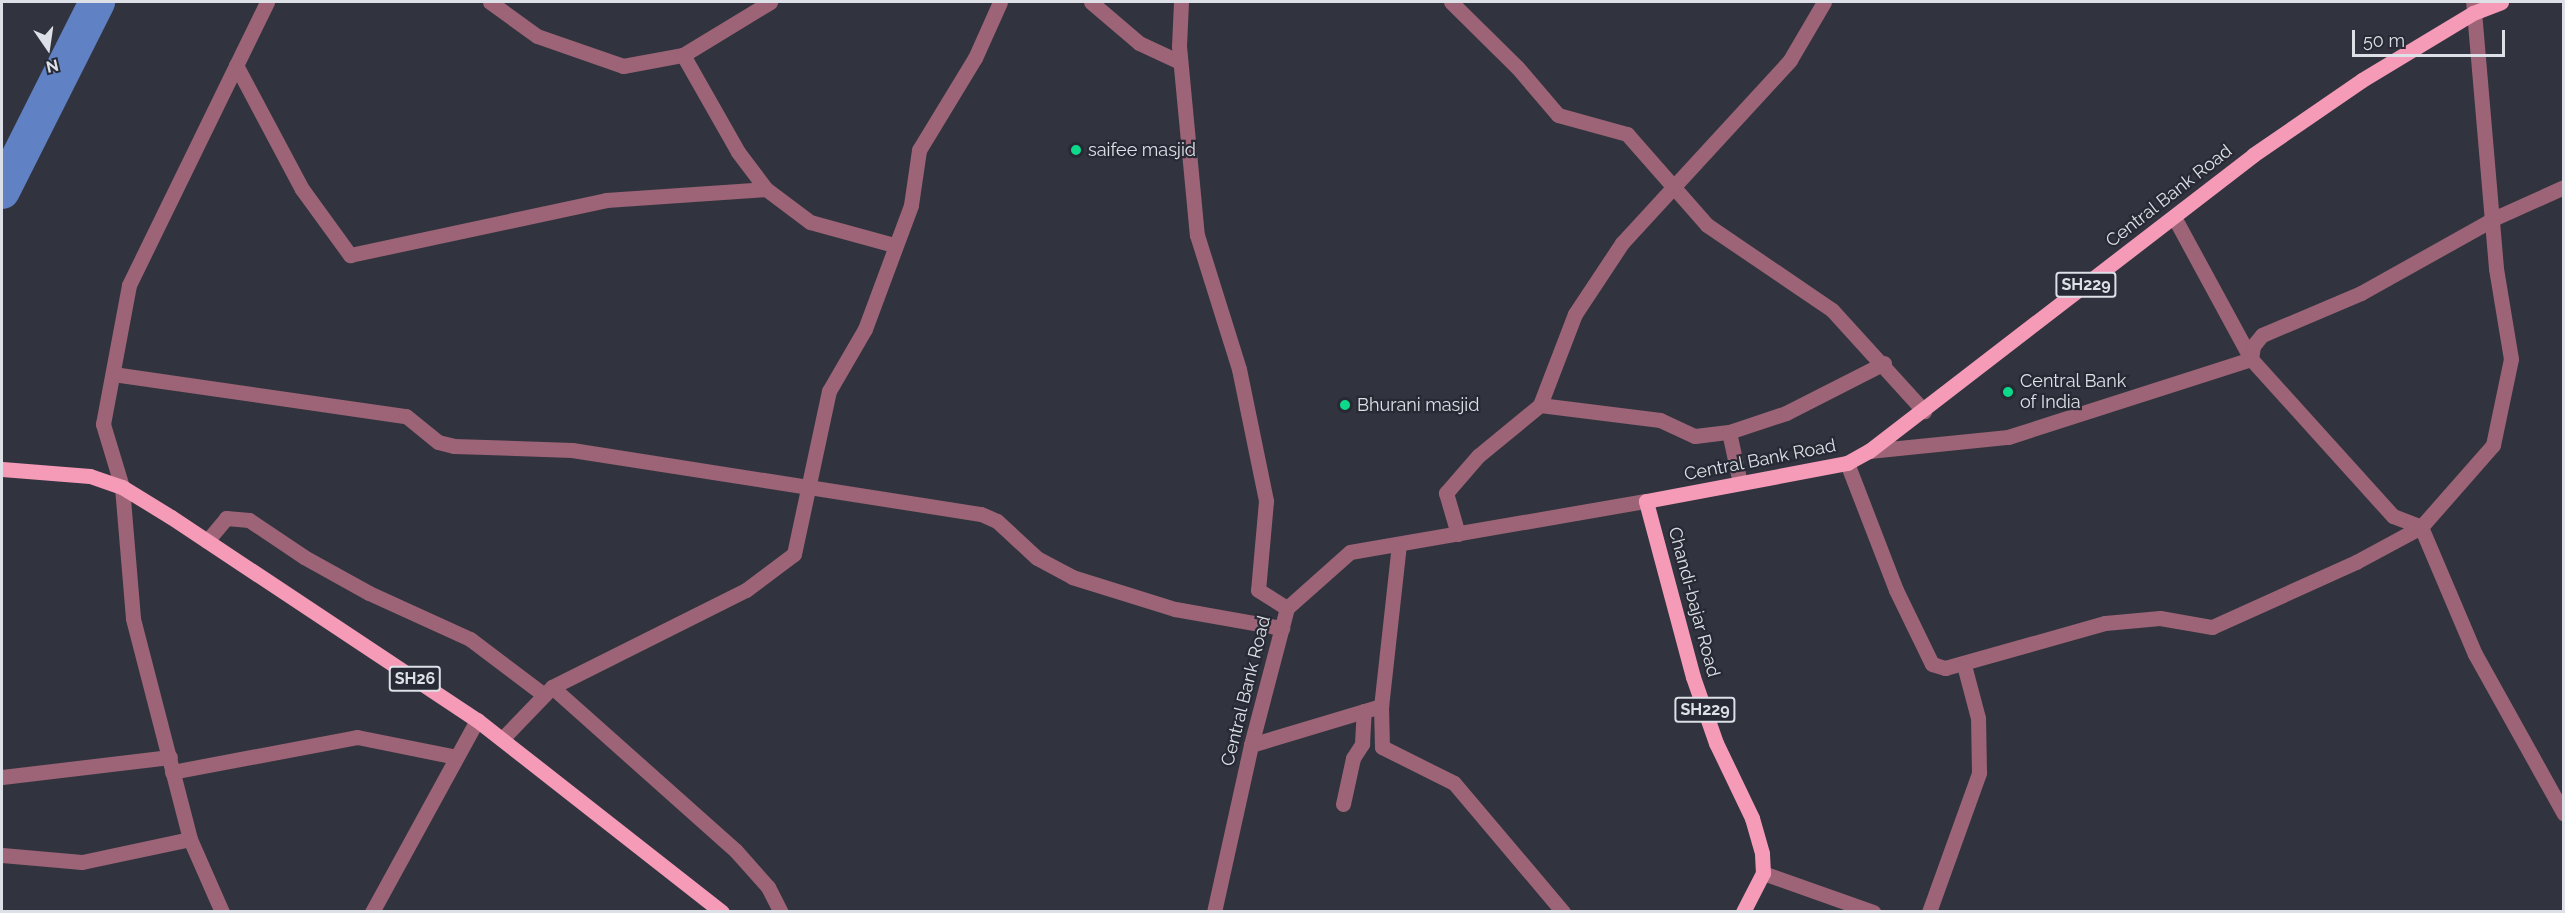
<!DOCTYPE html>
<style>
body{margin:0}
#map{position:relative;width:2565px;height:913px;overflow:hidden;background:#31343e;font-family:Raleway,sans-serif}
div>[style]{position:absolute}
.river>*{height:36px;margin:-18px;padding:0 18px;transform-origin:18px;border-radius:18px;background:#6081c4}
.minor>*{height:15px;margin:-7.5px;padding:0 7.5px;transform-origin:7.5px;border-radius:7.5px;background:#9c6476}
.major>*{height:15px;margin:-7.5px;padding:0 7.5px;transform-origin:7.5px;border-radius:7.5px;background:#f59ab7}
.dots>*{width:16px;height:16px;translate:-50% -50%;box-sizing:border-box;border:3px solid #272a34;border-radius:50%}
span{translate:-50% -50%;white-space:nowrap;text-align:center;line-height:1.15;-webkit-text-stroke:4.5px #272a34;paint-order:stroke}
.shield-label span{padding:2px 4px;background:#272a34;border:2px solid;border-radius:4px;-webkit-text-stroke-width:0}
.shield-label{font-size:16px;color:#dde0e6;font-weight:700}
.poi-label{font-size:18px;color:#dde0e6}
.left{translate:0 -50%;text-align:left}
.street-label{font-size:18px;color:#dde0e6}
.frame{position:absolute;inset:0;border:3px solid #dde0e6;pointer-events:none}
.north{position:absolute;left:18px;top:18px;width:60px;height:60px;-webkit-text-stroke:4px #272a34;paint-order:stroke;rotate:167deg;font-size:16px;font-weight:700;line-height:24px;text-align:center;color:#dde0e6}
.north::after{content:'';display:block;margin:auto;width:21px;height:27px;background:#dde0e6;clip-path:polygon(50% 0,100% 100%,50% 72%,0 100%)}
.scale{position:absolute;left:2352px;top:30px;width:153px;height:27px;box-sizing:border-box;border:3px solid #dde0e6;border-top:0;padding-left:8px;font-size:18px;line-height:21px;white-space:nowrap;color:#dde0e6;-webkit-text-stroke:4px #272a34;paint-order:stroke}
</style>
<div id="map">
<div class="river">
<div style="left:2px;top:191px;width:212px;rotate:-63.3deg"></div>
</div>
<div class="minor">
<div style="left:490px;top:2px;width:58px;rotate:35.9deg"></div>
<div style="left:537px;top:36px;width:91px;rotate:19.2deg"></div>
<div style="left:623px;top:66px;width:61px;rotate:-10.4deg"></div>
<div style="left:683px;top:55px;width:102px;rotate:-31.3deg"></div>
<div style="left:1091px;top:2px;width:63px;rotate:40.5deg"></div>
<div style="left:1139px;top:43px;width:45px;rotate:24.9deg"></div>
<div style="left:1181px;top:2px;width:44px;rotate:92.6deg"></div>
<div style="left:1179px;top:46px;width:190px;rotate:84.6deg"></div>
<div style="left:1197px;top:235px;width:140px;rotate:72.6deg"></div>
<div style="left:1239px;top:369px;width:135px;rotate:78.4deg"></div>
<div style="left:1266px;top:501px;width:89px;rotate:95.1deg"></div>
<div style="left:1258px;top:590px;width:34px;rotate:32deg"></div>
<div style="left:1451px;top:2px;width:93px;rotate:44.6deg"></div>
<div style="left:1517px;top:67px;width:63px;rotate:49.5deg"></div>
<div style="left:1558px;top:115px;width:72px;rotate:15.4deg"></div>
<div style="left:1627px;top:134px;width:121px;rotate:48.7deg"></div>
<div style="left:1707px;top:225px;width:151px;rotate:34.2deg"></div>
<div style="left:1832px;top:310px;width:137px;rotate:47.7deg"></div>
<div style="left:683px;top:55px;width:112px;rotate:60.4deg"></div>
<div style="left:738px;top:152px;width:46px;rotate:52.9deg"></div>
<div style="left:766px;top:189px;width:55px;rotate:36.9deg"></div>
<div style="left:810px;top:222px;width:87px;rotate:15.3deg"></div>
<div style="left:236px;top:65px;width:140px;rotate:62deg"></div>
<div style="left:302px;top:189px;width:82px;rotate:54deg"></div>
<div style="left:350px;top:255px;width:262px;rotate:-12.1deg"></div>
<div style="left:606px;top:200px;width:160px;rotate:-3.9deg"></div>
<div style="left:2174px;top:217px;width:162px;rotate:61.5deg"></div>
<div style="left:2251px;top:359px;width:13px;rotate:-81deg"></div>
<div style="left:2253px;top:346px;width:14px;rotate:-51deg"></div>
<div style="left:2262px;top:335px;width:108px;rotate:-23deg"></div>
<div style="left:2361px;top:293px;width:154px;rotate:-29.2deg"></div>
<div style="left:2495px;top:218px;width:76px;rotate:-24.2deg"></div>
<div style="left:113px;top:374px;width:296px;rotate:8.2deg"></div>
<div style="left:406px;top:416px;width:41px;rotate:39.1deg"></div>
<div style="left:438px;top:442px;width:16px;rotate:14deg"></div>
<div style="left:454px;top:446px;width:118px;rotate:1.9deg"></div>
<div style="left:572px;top:450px;width:414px;rotate:8.9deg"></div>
<div style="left:981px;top:514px;width:17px;rotate:24deg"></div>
<div style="left:997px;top:521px;width:54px;rotate:42.8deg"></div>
<div style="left:1037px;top:558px;width:40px;rotate:28deg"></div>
<div style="left:1072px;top:577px;width:108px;rotate:17.3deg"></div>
<div style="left:1175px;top:609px;width:109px;rotate:10.1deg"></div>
<div style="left:1540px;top:405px;width:121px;rotate:7.1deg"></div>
<div style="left:1660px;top:420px;width:38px;rotate:25deg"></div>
<div style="left:1695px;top:436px;width:34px;rotate:-7deg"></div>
<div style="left:1729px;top:432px;width:60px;rotate:-18.4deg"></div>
<div style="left:1786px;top:413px;width:110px;rotate:-27deg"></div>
<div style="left:1729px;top:432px;width:52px;rotate:77.8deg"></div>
<div style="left:1869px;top:451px;width:140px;rotate:-5.8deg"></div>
<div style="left:2008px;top:437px;width:255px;rotate:-17.8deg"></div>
<div style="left:2251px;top:359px;width:212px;rotate:47.9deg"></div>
<div style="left:2393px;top:516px;width:30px;rotate:21deg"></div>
<div style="left:2421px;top:527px;width:138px;rotate:67deg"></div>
<div style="left:2475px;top:654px;width:183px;rotate:60.9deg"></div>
<div style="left:1847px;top:463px;width:136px;rotate:68.9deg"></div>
<div style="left:1896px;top:590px;width:82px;rotate:64.1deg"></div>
<div style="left:1932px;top:664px;width:14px;rotate:17deg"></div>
<div style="left:1945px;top:668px;width:166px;rotate:-15.7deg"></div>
<div style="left:2105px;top:623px;width:55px;rotate:-5.2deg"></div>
<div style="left:2160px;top:618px;width:53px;rotate:9.8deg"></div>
<div style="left:2212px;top:627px;width:158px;rotate:-24.3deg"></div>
<div style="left:2356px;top:562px;width:74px;rotate:-28.3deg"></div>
<div style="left:2421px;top:527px;width:109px;rotate:-48.7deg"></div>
<div style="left:2493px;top:445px;width:88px;rotate:-78.2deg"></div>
<div style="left:2511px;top:359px;width:92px;rotate:-99.4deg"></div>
<div style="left:2496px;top:268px;width:267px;rotate:-94.9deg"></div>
<div style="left:1458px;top:534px;width:43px;rotate:-106.3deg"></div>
<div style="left:1446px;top:493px;width:49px;rotate:-49.1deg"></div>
<div style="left:1478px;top:456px;width:80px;rotate:-39.4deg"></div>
<div style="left:1540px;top:405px;width:97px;rotate:-69deg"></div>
<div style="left:1575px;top:314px;width:85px;rotate:-56.5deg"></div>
<div style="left:1622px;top:243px;width:248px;rotate:-47.4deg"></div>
<div style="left:1790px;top:60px;width:67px;rotate:-59.6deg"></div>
<div style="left:207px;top:541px;width:30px;rotate:-50deg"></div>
<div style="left:226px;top:518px;width:23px;rotate:5deg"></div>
<div style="left:249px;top:520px;width:66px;rotate:33.9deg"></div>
<div style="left:304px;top:557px;width:74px;rotate:29deg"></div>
<div style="left:369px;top:593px;width:111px;rotate:24.5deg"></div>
<div style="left:470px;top:639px;width:93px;rotate:37.1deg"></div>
<div style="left:1399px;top:544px;width:163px;rotate:96.3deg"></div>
<div style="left:1381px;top:706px;width:41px;rotate:88.6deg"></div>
<div style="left:1382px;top:747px;width:80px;rotate:26.6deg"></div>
<div style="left:1454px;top:783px;width:169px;rotate:49.8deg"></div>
<div style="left:552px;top:687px;width:246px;rotate:41.7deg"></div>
<div style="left:736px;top:851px;width:48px;rotate:48.4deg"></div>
<div style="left:768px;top:887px;width:28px;rotate:63deg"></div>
<div style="left:502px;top:739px;width:72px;rotate:-46.1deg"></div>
<div style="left:552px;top:687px;width:217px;rotate:-26.6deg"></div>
<div style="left:746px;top:590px;width:60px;rotate:-36.9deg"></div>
<div style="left:794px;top:554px;width:167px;rotate:-77.9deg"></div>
<div style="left:829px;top:391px;width:72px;rotate:-59.9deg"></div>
<div style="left:865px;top:329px;width:132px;rotate:-69.6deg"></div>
<div style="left:911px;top:205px;width:56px;rotate:-81.7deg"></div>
<div style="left:919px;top:150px;width:108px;rotate:-58.7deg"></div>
<div style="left:975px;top:58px;width:61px;rotate:-65.9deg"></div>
<div style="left:1251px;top:745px;width:136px;rotate:-16.7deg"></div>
<div style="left:172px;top:772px;width:188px;rotate:-10.7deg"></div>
<div style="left:357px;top:737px;width:101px;rotate:11.4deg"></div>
<div style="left:2px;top:777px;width:169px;rotate:-6.8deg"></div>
<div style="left:1343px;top:804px;width:47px;rotate:-77.7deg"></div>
<div style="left:1353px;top:758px;width:17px;rotate:-57deg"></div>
<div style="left:1362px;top:744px;width:33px;rotate:-87deg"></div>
<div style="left:2px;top:855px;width:80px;rotate:5deg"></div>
<div style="left:82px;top:862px;width:110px;rotate:-12deg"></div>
<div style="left:1763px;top:873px;width:117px;rotate:19.5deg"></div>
<div style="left:222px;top:912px;width:80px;rotate:-113.7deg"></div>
<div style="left:190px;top:839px;width:228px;rotate:-104.5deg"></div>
<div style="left:133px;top:618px;width:131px;rotate:-94.8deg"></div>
<div style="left:122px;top:487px;width:66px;rotate:-106.8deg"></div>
<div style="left:103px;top:424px;width:141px;rotate:-79.4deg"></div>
<div style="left:129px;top:285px;width:315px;rotate:-64deg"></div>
<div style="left:372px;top:912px;width:219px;rotate:-61.3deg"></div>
<div style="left:1214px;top:912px;width:171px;rotate:-77.5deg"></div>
<div style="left:1251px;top:745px;width:142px;rotate:-75.3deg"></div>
<div style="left:1287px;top:608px;width:84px;rotate:-41.6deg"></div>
<div style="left:1350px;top:552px;width:300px;rotate:-9.8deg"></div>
<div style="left:1929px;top:912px;width:148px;rotate:-70.2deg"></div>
<div style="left:1979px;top:773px;width:55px;rotate:-91deg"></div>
<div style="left:1978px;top:718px;width:55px;rotate:-104.8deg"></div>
</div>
<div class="major">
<div style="left:2px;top:469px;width:88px;rotate:4.5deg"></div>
<div style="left:90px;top:476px;width:34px;rotate:19deg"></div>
<div style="left:122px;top:487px;width:57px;rotate:31.5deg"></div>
<div style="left:171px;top:517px;width:367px;rotate:33.6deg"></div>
<div style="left:477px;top:720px;width:311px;rotate:38.1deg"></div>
<div style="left:1743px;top:912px;width:44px;rotate:-62.9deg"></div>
<div style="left:1763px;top:873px;width:20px;rotate:-93deg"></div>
<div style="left:1762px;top:853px;width:36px;rotate:-106deg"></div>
<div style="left:1752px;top:818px;width:83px;rotate:-115.6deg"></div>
<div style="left:1716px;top:743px;width:70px;rotate:-109.2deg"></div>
<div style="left:1693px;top:677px;width:182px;rotate:-105deg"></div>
<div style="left:1646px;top:501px;width:205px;rotate:-10.7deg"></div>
<div style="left:1847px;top:463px;width:25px;rotate:-29deg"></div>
<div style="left:1869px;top:451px;width:485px;rotate:-37.6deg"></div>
<div style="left:2253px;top:155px;width:132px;rotate:-34.5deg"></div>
<div style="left:2362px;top:80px;width:130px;rotate:-31.1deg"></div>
<div style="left:2473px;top:13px;width:30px;rotate:-21deg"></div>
</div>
<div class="dots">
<div style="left:1076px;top:150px;background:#0cd98a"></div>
<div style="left:2008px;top:392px;background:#0cd98a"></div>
<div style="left:1345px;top:405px;background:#0cd98a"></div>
</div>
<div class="shield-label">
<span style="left:2086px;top:285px">SH229</span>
<span style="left:415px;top:679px">SH26</span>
<span style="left:1705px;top:710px">SH229</span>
</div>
<div class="poi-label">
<span class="left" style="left:1088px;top:150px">saifee masjid</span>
<span class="left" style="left:2020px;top:392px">Central Bank<br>of India</span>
<span class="left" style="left:1357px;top:405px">Bhurani masjid</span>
</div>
<div class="street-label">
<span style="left:2169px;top:196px;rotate:-38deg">Central Bank Road</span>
<span style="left:1760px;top:460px;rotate:-11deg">Central Bank Road</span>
<span style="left:1694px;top:602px;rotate:75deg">Chandi-bajar Road</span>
<span style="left:1246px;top:691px;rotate:-76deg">Central Bank Road</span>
</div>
<div class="frame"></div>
<div class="north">N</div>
<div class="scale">50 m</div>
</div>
